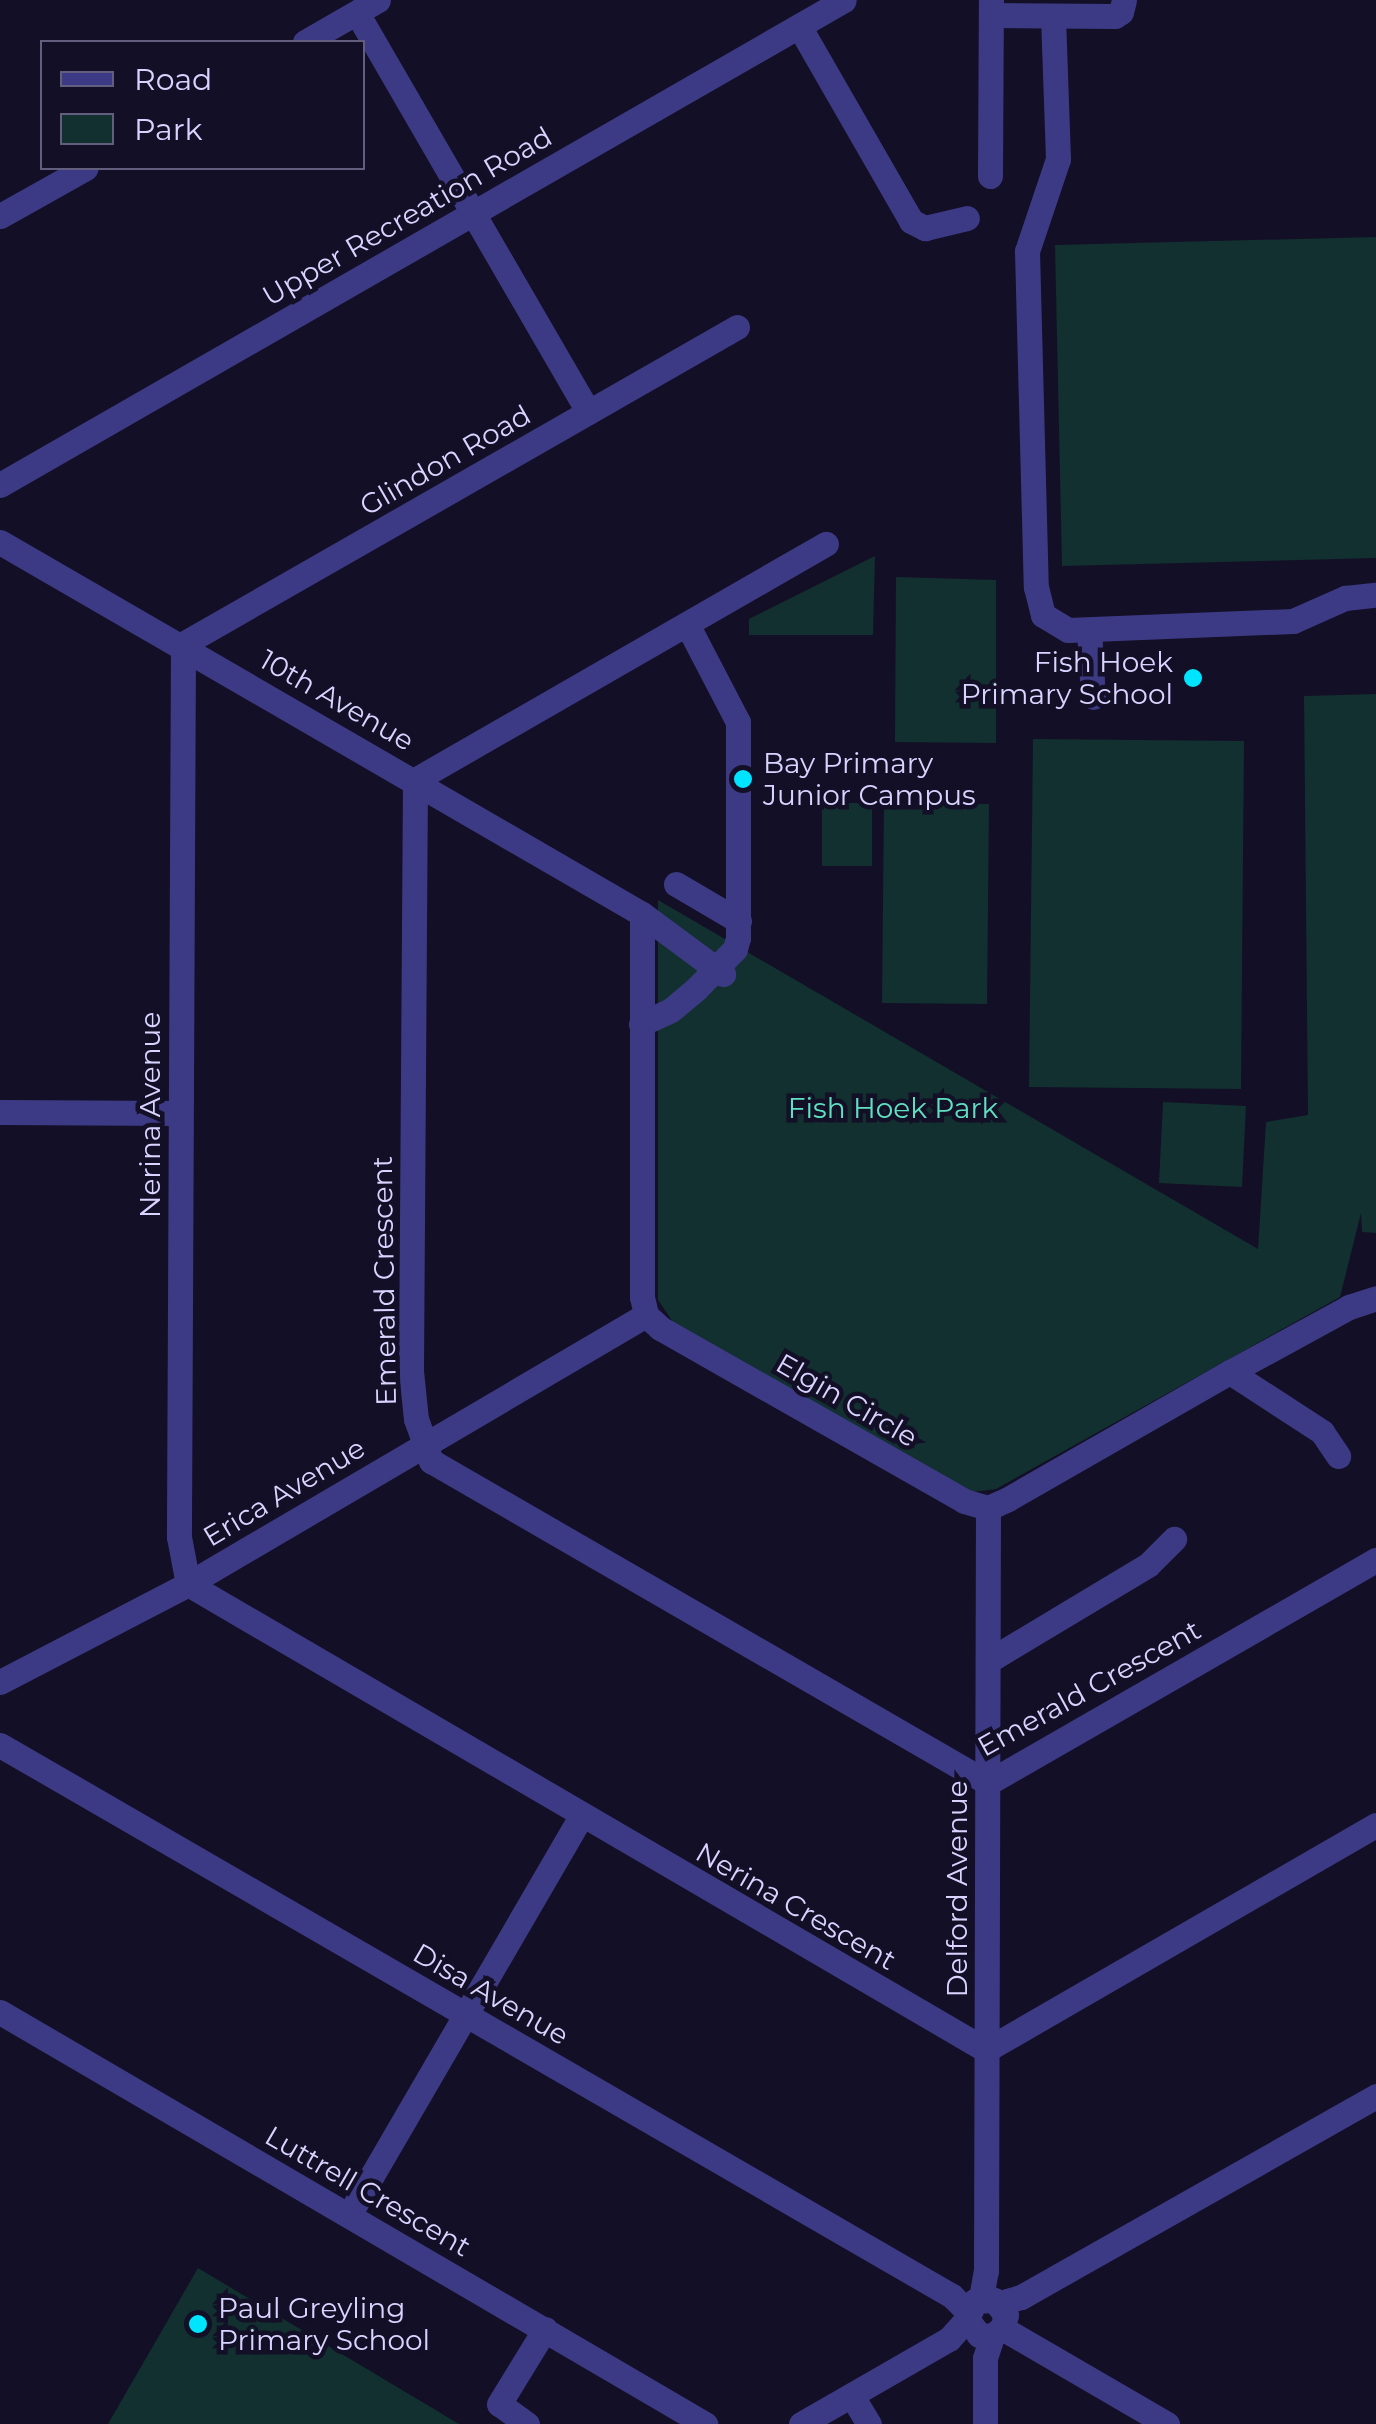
<!DOCTYPE html>
<style>
body{margin:0}
#map{position:relative;width:1376px;height:2424px;overflow:hidden;background:#130f26;font-family:Montserrat,sans-serif}
div>[style]{position:absolute}
.green>*{inset:0;background:#12302f}
.minor>*{height:25px;margin:-12.5px;padding:0 12.5px;transform-origin:12.5px;border-radius:12.5px;background:#3d3a85}
.dots>*{width:28px;height:28px;translate:-50% -50%;box-sizing:border-box;border:5px solid #130f26;border-radius:50%}
span{translate:-50% -50%;white-space:nowrap;text-align:center;line-height:1.15;-webkit-text-stroke:9px #130f26;paint-order:stroke}
.street-label{font-size:28px;color:#d9d4ff}
.poi-label{font-size:28px;color:#d9d4ff}
.right{translate:-100% -50%;text-align:right}
.left{translate:0 -50%;text-align:left}
.park-label{font-size:28px;color:#5fe0c0}
.legend{position:absolute;left:40px;top:40px;width:325px;height:130px;box-sizing:border-box;background:#130f26;border:2px solid #625e7d;margin:0;padding:12px 18px;list-style:none;font-size:30px;color:#d9d4ff}
.legend li{display:flex;align-items:center;gap:20px;height:50px}
.legend b{width:50px;border:2px solid #625e7d}
</style>
<div id="map">
<div class="green">
<div style="clip-path:polygon(1376px 237px,1376px 558px,1062px 566px,1055px 245px)"></div>
<div style="clip-path:polygon(875px 556px,873px 635px,749px 635px,749px 619px)"></div>
<div style="clip-path:polygon(896px 577px,996px 580px,996px 743px,895px 742px)"></div>
<div style="clip-path:polygon(1376px 694px,1376px 1233px,1362px 1232px,1361px 1213px,1340px 1297px,996px 1489px,973px 1492px,673px 1322px,658px 1300px,658px 900px,1258px 1249px,1266px 1122px,1308px 1115px,1304px 696px)"></div>
<div style="clip-path:polygon(1033px 739px,1244px 741px,1241px 1089px,1029px 1087px)"></div>
<div style="clip-path:polygon(822px 803px,872px 803px,872px 866px,822px 866px)"></div>
<div style="clip-path:polygon(884px 803px,989px 804px,987px 1004px,882px 1003px)"></div>
<div style="clip-path:polygon(1163px 1102px,1246px 1106px,1242px 1187px,1159px 1183px)"></div>
<div style="clip-path:polygon(198px 2268px,459px 2424px,108px 2424px)"></div>
</div>
<div class="minor">
<div style="left:357px;top:13px;width:461px;rotate:59.9deg"></div>
<div style="left:991px;top:15px;width:124px;rotate:0.5deg"></div>
<div style="left:1115px;top:16px;width:7px;rotate:-34deg"></div>
<div style="left:1121px;top:12px;width:12px;rotate:-76deg"></div>
<div style="left:1053px;top:16px;width:143px;rotate:88deg"></div>
<div style="left:1058px;top:159px;width:97px;rotate:108.6deg"></div>
<div style="left:1027px;top:251px;width:336px;rotate:88.5deg"></div>
<div style="left:1036px;top:587px;width:29px;rotate:76deg"></div>
<div style="left:1043px;top:615px;width:29px;rotate:31deg"></div>
<div style="left:1068px;top:630px;width:225px;rotate:-2.3deg"></div>
<div style="left:1293px;top:621px;width:57px;rotate:-23.9deg"></div>
<div style="left:1345px;top:598px;width:31px;rotate:-6deg"></div>
<div style="left:799px;top:26px;width:225px;rotate:60.1deg"></div>
<div style="left:911px;top:221px;width:16px;rotate:27deg"></div>
<div style="left:925px;top:228px;width:43px;rotate:-13.4deg"></div>
<div style="left:305px;top:42px;width:84px;rotate:-29.9deg"></div>
<div style="left:990px;top:176px;width:176px;rotate:-89.7deg"></div>
<div style="left:0;top:216px;width:98px;rotate:-29.2deg"></div>
<div style="left:737px;top:327px;width:638px;rotate:150.22deg"></div>
<div style="left:183px;top:644px;width:893px;rotate:90.26deg"></div>
<div style="left:179px;top:1537px;width:48px;rotate:79.2deg"></div>
<div style="left:188px;top:1584px;width:924px;rotate:30.28deg"></div>
<div style="left:986px;top:2050px;width:450px;rotate:-30deg"></div>
<div style="left:0;top:485px;width:973px;rotate:-29.88deg"></div>
<div style="left:0;top:542px;width:742px;rotate:30.09deg"></div>
<div style="left:642px;top:914px;width:101px;rotate:36.5deg"></div>
<div style="left:1089px;top:630px;width:67px;rotate:86.6deg"></div>
<div style="left:415px;top:780px;width:591px;rotate:90.39deg"></div>
<div style="left:411px;top:1371px;width:48px;rotate:84.1deg"></div>
<div style="left:416px;top:1419px;width:45px;rotate:70.3deg"></div>
<div style="left:431px;top:1461px;width:643px;rotate:30.03deg"></div>
<div style="left:988px;top:1783px;width:448px;rotate:-29.9deg"></div>
<div style="left:415px;top:780px;width:474px;rotate:-29.9deg"></div>
<div style="left:676px;top:884px;width:73px;rotate:30.4deg"></div>
<div style="left:642px;top:914px;width:383px;rotate:90deg"></div>
<div style="left:642px;top:1297px;width:18px;rotate:77deg"></div>
<div style="left:646px;top:1315px;width:19px;rotate:43deg"></div>
<div style="left:660px;top:1328px;width:350px;rotate:29.6deg"></div>
<div style="left:964px;top:1501px;width:25px;rotate:16deg"></div>
<div style="left:988px;top:1508px;width:22px;rotate:-24deg"></div>
<div style="left:1008px;top:1499px;width:256px;rotate:-29.8deg"></div>
<div style="left:1230px;top:1372px;width:136px;rotate:-28.6deg"></div>
<div style="left:1349px;top:1307px;width:28px;rotate:-18deg"></div>
<div style="left:641px;top:1024px;width:33px;rotate:-25deg"></div>
<div style="left:671px;top:1010px;width:34px;rotate:-40deg"></div>
<div style="left:697px;top:988px;width:54px;rotate:-45.7deg"></div>
<div style="left:735px;top:949px;width:11px;rotate:-75deg"></div>
<div style="left:738px;top:938px;width:216px;rotate:-90deg"></div>
<div style="left:738px;top:722px;width:110px;rotate:-117.5deg"></div>
<div style="left:0;top:1112px;width:180px;rotate:0.3deg"></div>
<div style="left:1230px;top:1372px;width:110px;rotate:33.1deg"></div>
<div style="left:1322px;top:1432px;width:29px;rotate:56deg"></div>
<div style="left:988px;top:1661px;width:187px;rotate:-31deg"></div>
<div style="left:1148px;top:1565px;width:37px;rotate:-45deg"></div>
<div style="left:0;top:1682px;width:212px;rotate:-27.5deg"></div>
<div style="left:188px;top:1584px;width:531px;rotate:-30.43deg"></div>
<div style="left:0;top:1745px;width:1100px;rotate:30.06deg"></div>
<div style="left:952px;top:2296px;width:23px;rotate:45deg"></div>
<div style="left:0;top:2012px;width:817px;rotate:30.3deg"></div>
<div style="left:349px;top:2215px;width:461px;rotate:-59.8deg"></div>
<div style="left:981px;top:2298px;width:27px;rotate:-80deg"></div>
<div style="left:986px;top:2271px;width:763px;rotate:-89.85deg"></div>
<div style="left:1000px;top:2303px;width:22px;rotate:-16deg"></div>
<div style="left:1021px;top:2297px;width:408px;rotate:-29.5deg"></div>
<div style="left:1002px;top:2328px;width:191px;rotate:30.2deg"></div>
<div style="left:852px;top:2396px;width:33px;rotate:59deg"></div>
<div style="left:527px;top:2424px;width:34px;rotate:-144deg"></div>
<div style="left:499px;top:2404px;width:88px;rotate:-58.5deg"></div>
<div style="left:801px;top:2424px;width:171px;rotate:-29.9deg"></div>
<div style="left:949px;top:2339px;width:27px;rotate:-48deg"></div>
<div style="left:967px;top:2319px;width:20px;rotate:-66deg"></div>
<div style="left:975px;top:2301px;width:19px;rotate:-3deg"></div>
<div style="left:994px;top:2300px;width:19px;rotate:51deg"></div>
<div style="left:1006px;top:2315px;width:14px;rotate:107deg"></div>
<div style="left:1002px;top:2328px;width:13px;rotate:141deg"></div>
<div style="left:992px;top:2336px;width:13px;rotate:-176deg"></div>
<div style="left:979px;top:2335px;width:20px;rotate:-127deg"></div>
<div style="left:985px;top:2424px;width:66px;rotate:-90deg"></div>
<div style="left:985px;top:2358px;width:23px;rotate:-72deg"></div>
</div>
<div class="dots">
<div style="left:1193px;top:678px;background:#00e5ff"></div>
<div style="left:743px;top:779px;background:#00e5ff"></div>
<div style="left:198px;top:2324px;background:#00e5ff"></div>
</div>
<div class="street-label">
<span style="left:407px;top:216px;rotate:-30deg">Upper Recreation Road</span>
<span style="left:445px;top:460px;rotate:-30deg">Glindon Road</span>
<span style="left:337px;top:700px;rotate:30deg">10th Avenue</span>
<span style="left:150px;top:1115px;rotate:-90deg">Nerina Avenue</span>
<span style="left:384px;top:1281px;rotate:-91deg">Emerald Crescent</span>
<span style="left:847px;top:1400px;rotate:30deg">Elgin Circle</span>
<span style="left:284px;top:1492px;rotate:-31deg">Erica Avenue</span>
<span style="left:1089px;top:1688px;rotate:-29deg">Emerald Crescent</span>
<span style="left:957px;top:1889px;rotate:-90deg">Delford Avenue</span>
<span style="left:796px;top:1906px;rotate:30deg">Nerina Crescent</span>
<span style="left:491px;top:1994px;rotate:30deg">Disa Avenue</span>
<span style="left:368px;top:2191px;rotate:30deg">Luttrell Crescent</span>
</div>
<div class="poi-label">
<span class="right" style="left:1173px;top:678px">Fish Hoek<br>Primary School</span>
<span class="left" style="left:763px;top:779px">Bay Primary<br>Junior Campus</span>
<span class="left" style="left:218px;top:2324px">Paul Greyling<br>Primary School</span>
</div>
<div class="park-label">
<span style="left:893px;top:1108px">Fish Hoek Park</span>
</div>
<ul class="legend">
<li><b style="height:12px;background:#3d3a85"></b>Road</li>
<li><b style="height:28px;background:#12302f"></b>Park</li>
</ul>
</div>
